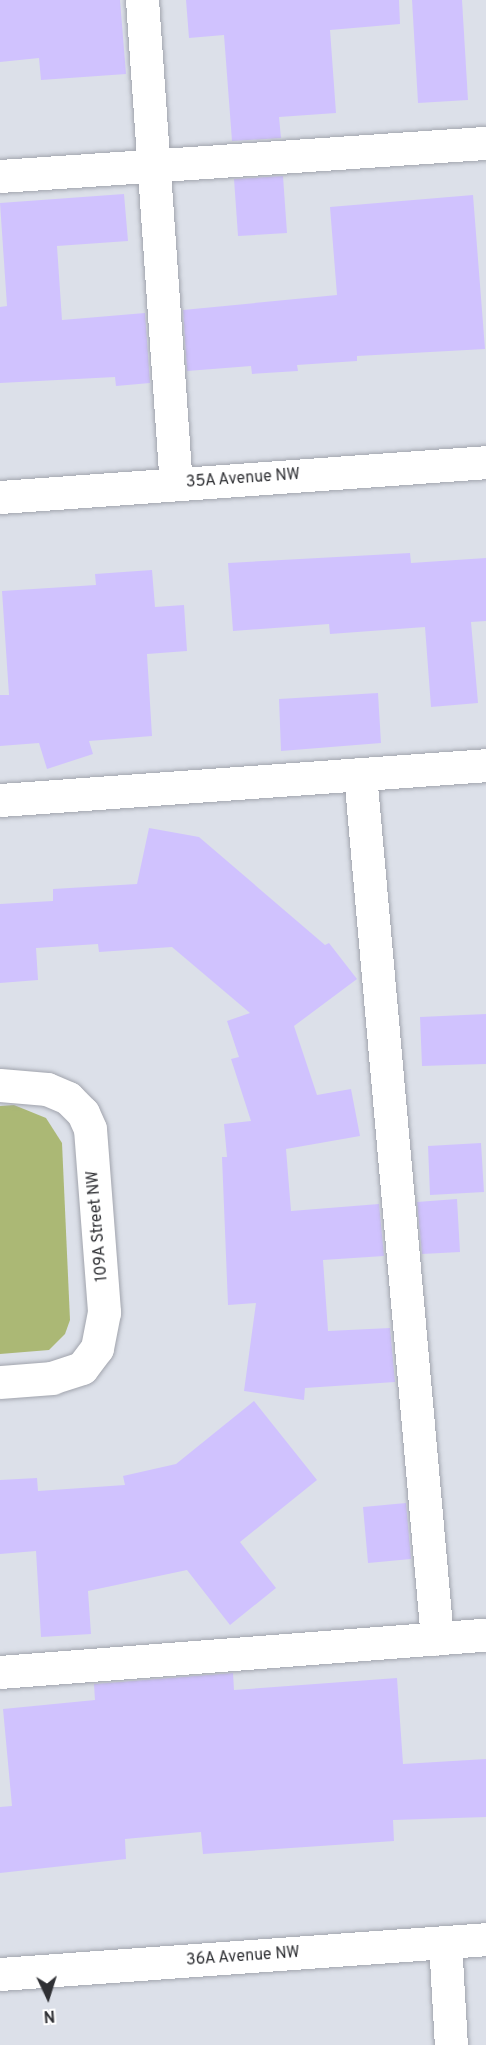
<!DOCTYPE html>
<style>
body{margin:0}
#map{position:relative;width:486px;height:2045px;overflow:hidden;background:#dce0e9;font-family:Overpass,sans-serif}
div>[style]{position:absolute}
.green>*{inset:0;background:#abb875}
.building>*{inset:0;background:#d0c2fe}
.roads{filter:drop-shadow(0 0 2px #a1a4ad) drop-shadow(0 0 2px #a1a4ad)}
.minor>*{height:33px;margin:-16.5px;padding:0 16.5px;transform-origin:16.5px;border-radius:16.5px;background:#fff}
span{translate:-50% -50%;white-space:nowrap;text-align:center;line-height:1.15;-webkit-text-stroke:6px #fff;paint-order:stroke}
.street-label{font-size:16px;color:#2f3034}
.north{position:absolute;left:18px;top:1967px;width:60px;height:60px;-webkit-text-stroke:4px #fff;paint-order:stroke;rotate:176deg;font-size:16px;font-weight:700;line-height:24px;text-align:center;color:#2f3034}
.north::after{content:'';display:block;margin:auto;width:21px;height:27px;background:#2f3034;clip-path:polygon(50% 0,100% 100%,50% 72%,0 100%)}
</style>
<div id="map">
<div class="green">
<div style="clip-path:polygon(14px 1105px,46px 1118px,62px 1143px,70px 1320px,65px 1334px,49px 1350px,0 1354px,0 1106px)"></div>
</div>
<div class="building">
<div style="clip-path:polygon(0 0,120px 0,126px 74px,41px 80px,39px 58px,0 62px)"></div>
<div style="clip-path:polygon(186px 0,399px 0,400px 24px,330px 30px,336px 113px,279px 117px,281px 138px,232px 141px,224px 35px,189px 38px)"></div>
<div style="clip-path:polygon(412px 0,462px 0,468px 100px,418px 103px)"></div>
<div style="clip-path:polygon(283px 176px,287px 233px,238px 236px,234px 179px)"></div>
<div style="clip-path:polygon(124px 194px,128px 241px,57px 246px,62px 320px,145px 313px,150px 383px,116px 386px,115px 377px,0 383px,0 307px,7px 306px,0 203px)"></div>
<div style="clip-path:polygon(473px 195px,485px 349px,357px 356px,357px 361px,297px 365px,298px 371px,252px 374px,251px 366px,187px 371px,183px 310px,337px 295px,330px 207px)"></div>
<div style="clip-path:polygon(410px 553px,411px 563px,486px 558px,486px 621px,471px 622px,478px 703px,431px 707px,425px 627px,330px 634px,329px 624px,233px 631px,228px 563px)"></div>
<div style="clip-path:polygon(152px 570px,155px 607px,184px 605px,187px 651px,147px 654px,152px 736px,89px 741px,93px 754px,47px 769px,39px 743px,0 746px,0 695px,9px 695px,2px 591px,96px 585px,95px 574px)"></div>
<div style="clip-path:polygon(378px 693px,381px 743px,281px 751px,279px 699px)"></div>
<div style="clip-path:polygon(149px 828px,199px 837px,325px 945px,329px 943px,357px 979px,294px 1026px,317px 1095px,351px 1089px,360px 1136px,286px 1149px,291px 1211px,379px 1204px,384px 1256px,323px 1260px,328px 1331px,390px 1328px,395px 1382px,305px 1388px,304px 1400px,244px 1391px,256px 1303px,228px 1305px,222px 1157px,227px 1157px,224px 1124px,251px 1121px,231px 1059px,239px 1057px,227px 1021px,250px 1013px,172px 947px,99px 952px,98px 944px,36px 948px,38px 980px,0 983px,0 904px,53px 901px,53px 889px,137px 884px)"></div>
<div style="clip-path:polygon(486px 1014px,486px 1064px,422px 1066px,420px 1017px)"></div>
<div style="clip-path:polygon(481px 1143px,484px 1192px,430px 1195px,428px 1146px)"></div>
<div style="clip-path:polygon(457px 1199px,460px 1252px,422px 1254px,417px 1202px)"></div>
<div style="clip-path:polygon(254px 1401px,317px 1480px,240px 1542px,276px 1588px,230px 1625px,187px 1570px,88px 1591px,91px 1634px,41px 1637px,36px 1551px,0 1554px,0 1480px,37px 1478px,38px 1491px,125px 1485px,123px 1476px,176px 1464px)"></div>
<div style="clip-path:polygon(406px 1503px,411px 1559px,368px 1563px,363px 1507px)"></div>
<div style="clip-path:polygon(233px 1673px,234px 1690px,397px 1678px,403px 1764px,486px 1759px,486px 1817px,393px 1820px,394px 1841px,203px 1854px,201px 1832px,125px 1839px,126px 1859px,0 1873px,0 1807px,12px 1806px,3px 1709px,95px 1700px,94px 1684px)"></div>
</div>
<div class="roads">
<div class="minor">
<div style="left:142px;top:0;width:485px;rotate:86deg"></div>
<div style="left:0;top:176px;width:487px;rotate:-3.9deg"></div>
<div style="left:0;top:497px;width:487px;rotate:-4.1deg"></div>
<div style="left:360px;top:774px;width:868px;rotate:84.91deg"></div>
<div style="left:0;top:800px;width:487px;rotate:-4.1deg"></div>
<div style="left:0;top:1085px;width:47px;rotate:4.9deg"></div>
<div style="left:47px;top:1089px;width:23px;rotate:23deg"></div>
<div style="left:68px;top:1098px;width:21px;rotate:45deg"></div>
<div style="left:83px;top:1113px;width:17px;rotate:66deg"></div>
<div style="left:90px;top:1129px;width:184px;rotate:85.6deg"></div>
<div style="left:104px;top:1312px;width:37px;rotate:101deg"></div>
<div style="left:97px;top:1348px;width:25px;rotate:127deg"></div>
<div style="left:82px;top:1368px;width:32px;rotate:162deg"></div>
<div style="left:52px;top:1378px;width:52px;rotate:175.6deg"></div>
<div style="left:0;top:1672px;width:487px;rotate:-4.4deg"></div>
<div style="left:445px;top:1942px;width:103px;rotate:86.7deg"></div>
<div style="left:0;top:1974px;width:487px;rotate:-4.1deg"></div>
</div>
</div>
<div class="street-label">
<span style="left:243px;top:479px;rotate:-4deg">35A Avenue NW</span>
<span style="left:98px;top:1226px;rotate:-95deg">109A Street NW</span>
<span style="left:243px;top:1957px;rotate:-4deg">36A Avenue NW</span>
</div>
<div class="north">N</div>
</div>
